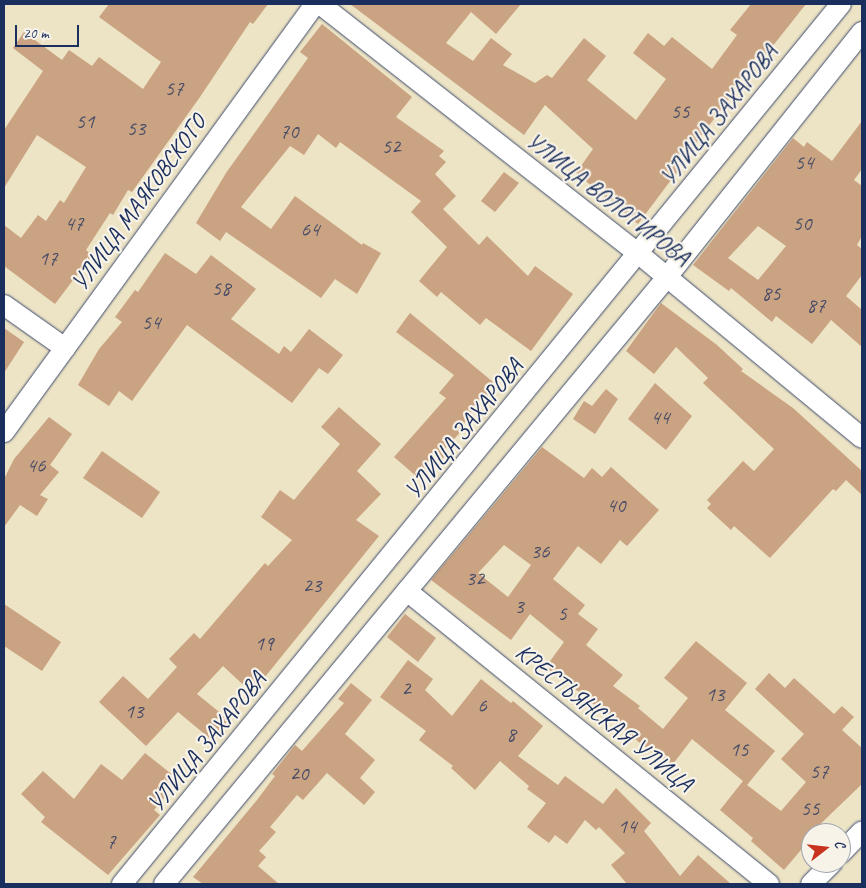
<!DOCTYPE html>
<meta charset="utf-8">
<style>
body{margin:0}
#map{position:relative;width:866px;height:888px;overflow:hidden;background:#ede3c5;font-family:Caveat,sans-serif}
div>[style]{position:absolute}
.building>*{inset:0;background:#caa382}
.roads{filter:drop-shadow(0 0 1px #3a4a6d) drop-shadow(0 0 1px #3a4a6d)}
.minor>*{height:20px;margin:-10px;padding:0 10px;transform-origin:10px;border-radius:10px;background:#fff}
span{translate:-50% -50%;white-space:nowrap;text-align:center;line-height:1.15;-webkit-text-stroke:4.5px #f7f3e8;paint-order:stroke}
.number-label{font-size:21px;color:#474c67}
.number-label span{-webkit-text-stroke-width:0}
.street-label{font-size:24px;color:#1b2f5e}
.frame{position:absolute;inset:0;border:5px solid #1b2f5e;pointer-events:none}
.north{position:absolute;left:801px;top:823px;width:50px;height:50px;box-sizing:border-box;background:#f7f3e8;border:1px solid #9fa5b1;border-radius:50%;rotate:74deg;font-size:14px;font-weight:700;line-height:20px;text-align:center;color:#1b2f5e}
.north::after{content:'';display:block;margin:auto;width:18px;height:22px;background:#c8321e;clip-path:polygon(50% 0,100% 100%,50% 72%,0 100%)}
.scale{position:absolute;left:15px;top:25px;width:64px;height:22px;box-sizing:border-box;border:2px solid #1b2f5e;border-top:0;padding-left:6px;font-size:15px;line-height:18px;white-space:nowrap;color:#1b2f5e;-webkit-text-stroke:4px #f7f3e8;paint-order:stroke}
</style>
<div id="map">
<div class="building">
<div style="clip-path:polygon(109px 4px,268px 4px,253px 24px,250px 22px,200px 97px,132px 192px,128px 190px,113px 215px,110px 213px,86px 250px,92px 255px,55px 304px,4px 266px,4px 225px,21px 238px,38px 215px,46px 221px,60px 200px,64px 203px,86px 167px,37px 135px,4px 188px,4px 130px,43px 71px,13px 48px,24px 32px,62px 60px,69px 50px,92px 66px,99px 57px,143px 89px,161px 62px,99px 17px)"></div>
<div style="clip-path:polygon(350px 4px,521px 4px,496px 34px,471px 12px,446px 43px,473px 61px,491px 38px,512px 54px,503px 65px,535px 83px,547px 75px,552px 78px,584px 38px,606px 56px,587px 80px,636px 120px,666px 79px,633px 53px,648px 33px,664px 46px,672px 37px,712px 69px,737px 35px,730px 30px,751px 4px,806px 4px,764px 57px,759px 53px,734px 86px,737px 88px,690px 151px,692px 152px,638px 224px,576px 173px,593px 149px,545px 105px,524px 135px)"></div>
<div style="clip-path:polygon(322px 24px,412px 97px,396px 117px,444px 151px,439px 156px,446px 162px,435px 174px,456px 196px,443px 209px,479px 245px,487px 236px,528px 276px,535px 266px,573px 294px,531px 351px,486px 318px,480px 325px,441px 292px,437px 297px,419px 281px,447px 247px,411px 212px,421px 201px,340px 142px,336px 148px,318px 134px,304px 155px,290px 146px,241px 207px,271px 229px,295px 196px,362px 245px,363px 243px,381px 253px,357px 294px,335px 279px,321px 298px,226px 232px,220px 241px,196px 223px,226px 173px,308px 58px,300px 52px)"></div>
<div style="clip-path:polygon(evenodd,862px 121px,862px 169px,854px 180px,862px 186px,862px 236px,857px 245px,862px 249px,862px 275px,846px 296px,862px 310px,862px 347px,831px 320px,812px 344px,776px 316px,772px 322px,731px 288px,729px 291px,693px 265px,793px 138px,804px 147px,807px 142px,832px 161px,862px 121px,758px 226px,786px 246px,758px 280px,728px 258px,758px 226px)"></div>
<div style="clip-path:polygon(504px 172px,519px 183px,495px 212px,481px 201px)"></div>
<div style="clip-path:polygon(165px 253px,196px 274px,211px 255px,256px 289px,231px 319px,279px 354px,284px 346px,291px 352px,309px 329px,343px 355px,328px 374px,319px 368px,292px 403px,187px 325px,132px 401px,119px 391px,109px 406px,78px 385px,99px 349px,122px 322px,115px 317px,135px 290px,138px 292px)"></div>
<div style="clip-path:polygon(661px 303px,717px 345px,743px 369px,741px 371px,793px 408px,862px 471px,862px 495px,846px 480px,836px 491px,833px 489px,770px 558px,734px 526px,731px 530px,707px 508px,711px 504px,707px 500px,743px 461px,754px 471px,774px 449px,703px 383px,708px 378px,676px 347px,654px 374px,626px 351px)"></div>
<div style="clip-path:polygon(410px 313px,499px 387px,487px 404px,479px 399px,463px 425px,465px 427px,445px 449px,448px 452px,423px 482px,394px 457px,446px 398px,439px 393px,454px 375px,396px 332px)"></div>
<div style="clip-path:polygon(4px 328px,24px 342px,4px 373px)"></div>
<div style="clip-path:polygon(655px 383px,692px 416px,666px 450px,628px 419px)"></div>
<div style="clip-path:polygon(606px 389px,618px 399px,595px 434px,573px 419px,584px 401px,592px 406px)"></div>
<div style="clip-path:polygon(339px 407px,381px 444px,357px 471px,381px 494px,356px 520px,379px 536px,252px 693px,223px 666px,197px 694px,229px 720px,213px 741px,178px 712px,146px 746px,99px 702px,123px 676px,148px 699px,177px 667px,169px 659px,194px 633px,200px 639px,265px 563px,268px 566px,292px 540px,261px 517px,280px 490px,294px 500px,340px 444px,321px 427px)"></div>
<div style="clip-path:polygon(49px 417px,72px 434px,50px 465px,59px 472px,40px 495px,48px 499px,37px 516px,20px 505px,4px 527px,4px 479px,14px 459px)"></div>
<div style="clip-path:polygon(evenodd,542px 447px,584px 478px,592px 468px,602px 477px,611px 467px,659px 510px,627px 546px,620px 540px,601px 564px,578px 546px,553px 579px,585px 605px,578px 614px,598px 629px,586px 645px,623px 675px,613px 686px,640px 706px,638px 708px,663px 729px,688px 698px,664px 678px,696px 641px,747px 683px,725px 710px,775px 751px,747px 785px,781px 811px,806px 782px,781px 759px,804px 734px,755px 689px,769px 673px,785px 688px,794px 678px,834px 714px,842px 706px,854px 717px,842px 730px,862px 748px,862px 784px,811px 833px,811px 838px,784px 870px,751px 841px,753px 838px,720px 810px,743px 781px,692px 739px,670px 768px,562px 678px,545px 668px,564px 642px,530px 614px,511px 640px,431px 580px,542px 447px,504px 545px,531px 565px,508px 597px,478px 573px,504px 545px)"></div>
<div style="clip-path:polygon(102px 451px,160px 492px,142px 518px,83px 478px)"></div>
<div style="clip-path:polygon(4px 604px,61px 642px,42px 671px,4px 646px)"></div>
<div style="clip-path:polygon(405px 614px,436px 638px,418px 662px,387px 637px)"></div>
<div style="clip-path:polygon(408px 660px,433px 679px,425px 690px,452px 716px,481px 679px,511px 703px,513px 701px,543px 726px,518px 756px,558px 785px,565px 776px,603px 804px,616px 788px,651px 823px,644px 831px,680px 876px,698px 855px,731px 884px,627px 884px,611px 865px,625px 853px,599px 827px,596px 830px,585px 820px,567px 844px,555px 835px,549px 843px,527px 827px,546px 803px,527px 789px,529px 786px,500px 761px,475px 790px,451px 768px,453px 766px,419px 740px,426px 731px,380px 697px)"></div>
<div style="clip-path:polygon(351px 683px,372px 700px,345px 734px,375px 760px,360px 778px,375px 792px,364px 805px,327px 773px,303px 800px,297px 795px,270px 827px,276px 832px,259px 851px,266px 857px,258px 866px,279px 884px,203px 884px,193px 877px,257px 800px,275px 776px,272px 774px,295px 745px,302px 751px,344px 703px,338px 699px)"></div>
<div style="clip-path:polygon(145px 753px,179px 780px,154px 810px,160px 815px,108px 875px,41px 822px,45px 817px,21px 794px,43px 771px,74px 799px,101px 764px,122px 780px)"></div>
</div>
<div class="roads">
<div class="minor">
<div style="left:320px;top:4px;width:405px;rotate:38.1deg"></div>
<div style="left:639px;top:254px;width:289px;rotate:39.5deg"></div>
<div style="left:4px;top:305px;width:75px;rotate:35.2deg"></div>
<div style="left:4px;top:432px;width:529px;rotate:-54deg"></div>
<div style="left:407px;top:591px;width:466px;rotate:39deg"></div>
<div style="left:841px;top:853px;width:30px;rotate:-46deg"></div>
<div style="left:122px;top:884px;width:1136px;rotate:-50.75deg"></div>
<div style="left:164px;top:884px;width:788px;rotate:-50.35deg"></div>
<div style="left:667px;top:277px;width:313px;rotate:-51.5deg"></div>
<div style="left:811px;top:884px;width:30px;rotate:-45deg"></div>
</div>
</div>
<div class="number-label">
<span style="left:174px;top:88px">57</span>
<span style="left:680px;top:111px">55</span>
<span style="left:85px;top:121px">51</span>
<span style="left:136px;top:128px">53</span>
<span style="left:289px;top:131px">70</span>
<span style="left:391px;top:146px">52</span>
<span style="left:804px;top:162px">54</span>
<span style="left:74px;top:223px">47</span>
<span style="left:802px;top:223px">50</span>
<span style="left:310px;top:229px">64</span>
<span style="left:48px;top:258px">17</span>
<span style="left:221px;top:288px">58</span>
<span style="left:771px;top:293px">85</span>
<span style="left:816px;top:305px">87</span>
<span style="left:151px;top:322px">54</span>
<span style="left:660px;top:417px">44</span>
<span style="left:36px;top:465px">46</span>
<span style="left:616px;top:505px">40</span>
<span style="left:540px;top:551px">36</span>
<span style="left:475px;top:578px">32</span>
<span style="left:312px;top:585px">23</span>
<span style="left:519px;top:606px">3</span>
<span style="left:562px;top:613px">5</span>
<span style="left:264px;top:643px">19</span>
<span style="left:406px;top:688px">2</span>
<span style="left:715px;top:694px">13</span>
<span style="left:482px;top:705px">6</span>
<span style="left:134px;top:711px">13</span>
<span style="left:511px;top:734px">8</span>
<span style="left:739px;top:749px">15</span>
<span style="left:819px;top:771px">57</span>
<span style="left:299px;top:773px">20</span>
<span style="left:810px;top:808px">55</span>
<span style="left:627px;top:826px">14</span>
<span style="left:111px;top:841px">7</span>
</div>
<div class="street-label">
<span style="left:719px;top:115px;rotate:-51deg">УЛИЦА ЗАХАРОВА</span>
<span style="left:608px;top:199px;rotate:38deg">УЛИЦА ВОЛОГИРОВА</span>
<span style="left:139px;top:203px;rotate:-54deg">УЛИЦА МАЯКОВСКОГО</span>
<span style="left:464px;top:429px;rotate:-51deg">УЛИЦА ЗАХАРОВА</span>
<span style="left:604px;top:718px;rotate:39deg">КРЕСТЬЯНСКАЯ УЛИЦА</span>
<span style="left:207px;top:742px;rotate:-51deg">УЛИЦА ЗАХАРОВА</span>
</div>
<div class="frame"></div>
<div class="north">С</div>
<div class="scale">20 m</div>
</div>
